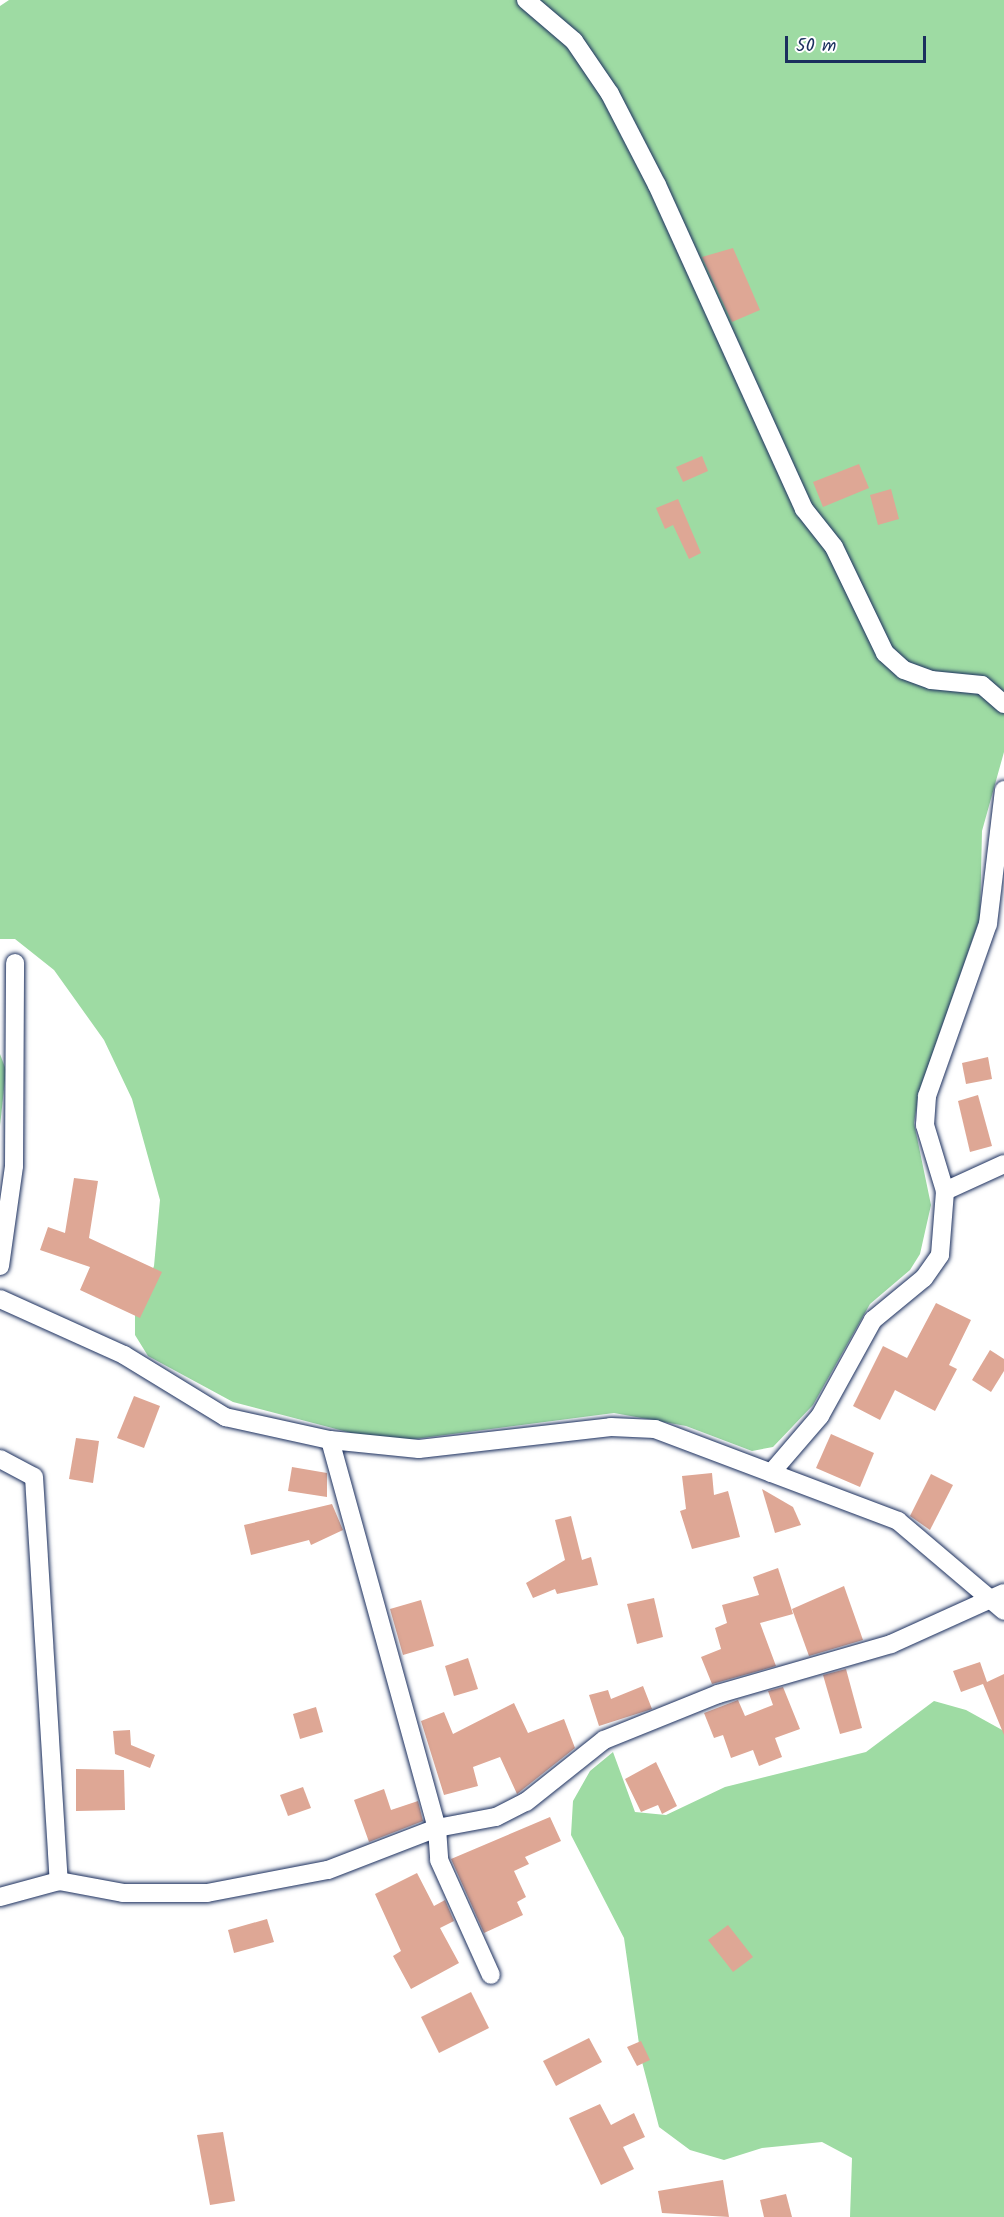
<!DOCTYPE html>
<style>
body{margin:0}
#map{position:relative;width:1004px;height:2217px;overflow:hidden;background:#fff;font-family:Kalam,sans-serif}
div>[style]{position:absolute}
.green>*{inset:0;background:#9edba3}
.building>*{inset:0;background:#dea795}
.roads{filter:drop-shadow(0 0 2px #1b2f5e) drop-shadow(0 0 2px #1b2f5e)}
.street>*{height:18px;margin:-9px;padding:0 9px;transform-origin:9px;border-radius:9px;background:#fff}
span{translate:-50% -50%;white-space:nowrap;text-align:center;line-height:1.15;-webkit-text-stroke:4.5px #fff;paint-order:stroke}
.scale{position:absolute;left:785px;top:36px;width:141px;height:27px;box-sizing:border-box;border:3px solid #1b2f5e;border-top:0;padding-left:8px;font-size:18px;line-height:21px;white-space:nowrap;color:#1b2f5e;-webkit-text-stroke:4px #fff;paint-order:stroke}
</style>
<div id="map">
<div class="green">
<div style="clip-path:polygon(9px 0,1004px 0,1004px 752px,982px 831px,980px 918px,919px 1092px,914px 1123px,931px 1205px,920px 1254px,910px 1270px,870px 1304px,813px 1405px,773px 1447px,752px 1451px,686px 1426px,614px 1413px,407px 1440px,359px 1435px,233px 1402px,148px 1356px,135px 1335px,135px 1312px,154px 1266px,160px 1200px,132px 1099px,104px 1040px,54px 970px,15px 939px,0 939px,0 6px)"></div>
<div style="clip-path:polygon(0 1054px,6px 1070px,0 1126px)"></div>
<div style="clip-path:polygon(934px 1701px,966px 1710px,1004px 1731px,1004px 2217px,850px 2217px,852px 2158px,822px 2142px,762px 2148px,724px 2160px,690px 2150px,659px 2127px,641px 2058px,624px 1938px,571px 1835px,573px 1801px,590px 1771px,613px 1752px,635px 1812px,666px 1815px,725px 1787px,866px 1752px)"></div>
</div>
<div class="building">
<div style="clip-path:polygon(733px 248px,760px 310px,732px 322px,702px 257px)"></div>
<div style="clip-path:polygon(702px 456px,708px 471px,683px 482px,676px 467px)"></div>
<div style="clip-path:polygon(859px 464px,869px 488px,823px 507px,813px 482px)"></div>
<div style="clip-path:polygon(891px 489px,899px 519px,878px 525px,870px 495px)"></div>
<div style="clip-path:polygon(678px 499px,701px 553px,689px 559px,673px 525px,665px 529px,656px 508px)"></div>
<div style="clip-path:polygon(988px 1057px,992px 1079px,966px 1084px,962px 1063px)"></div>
<div style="clip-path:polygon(978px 1095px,992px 1146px,970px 1152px,958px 1101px)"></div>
<div style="clip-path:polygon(74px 1178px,98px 1181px,89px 1238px,162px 1272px,140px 1318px,80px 1290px,90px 1267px,40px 1250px,48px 1227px,65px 1233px)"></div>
<div style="clip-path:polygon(936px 1303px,971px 1320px,949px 1365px,957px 1369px,935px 1411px,895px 1390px,880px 1420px,853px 1406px,883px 1346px,907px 1358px)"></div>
<div style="clip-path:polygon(990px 1350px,1004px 1359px,1004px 1371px,991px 1392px,972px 1380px)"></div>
<div style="clip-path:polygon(134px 1396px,160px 1406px,144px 1448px,117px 1438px)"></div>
<div style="clip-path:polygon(831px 1434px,874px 1453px,860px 1487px,816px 1468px)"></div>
<div style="clip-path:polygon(76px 1438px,99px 1441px,93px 1483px,69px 1479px)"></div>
<div style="clip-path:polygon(292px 1467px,327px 1473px,327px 1497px,288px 1491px)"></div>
<div style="clip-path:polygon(712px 1473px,714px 1495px,728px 1491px,740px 1537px,692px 1549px,680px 1511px,686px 1509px,682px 1476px)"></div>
<div style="clip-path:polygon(931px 1474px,953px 1485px,930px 1530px,910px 1516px)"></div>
<div style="clip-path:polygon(762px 1489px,793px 1507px,801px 1525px,775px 1533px)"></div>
<div style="clip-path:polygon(332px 1504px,343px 1530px,311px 1545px,309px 1540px,251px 1555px,244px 1525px)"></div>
<div style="clip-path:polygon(571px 1516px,582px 1560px,591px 1557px,598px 1585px,557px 1594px,555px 1589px,533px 1598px,526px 1583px,565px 1560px,555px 1520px)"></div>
<div style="clip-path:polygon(778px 1568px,793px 1614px,760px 1623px,776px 1666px,712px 1684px,701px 1657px,721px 1649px,715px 1628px,727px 1623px,722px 1605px,759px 1595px,753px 1577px)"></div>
<div style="clip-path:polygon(844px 1586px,863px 1640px,809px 1656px,792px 1609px)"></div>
<div style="clip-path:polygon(654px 1598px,663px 1637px,637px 1644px,627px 1604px)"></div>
<div style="clip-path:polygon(421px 1600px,434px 1646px,403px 1655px,390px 1609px)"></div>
<div style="clip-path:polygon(468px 1658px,478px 1689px,454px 1696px,445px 1666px)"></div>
<div style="clip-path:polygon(980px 1662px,987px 1682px,1004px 1674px,1004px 1735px,983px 1684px,961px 1692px,953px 1671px)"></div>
<div style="clip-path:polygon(846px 1669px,862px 1728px,840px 1734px,823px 1675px)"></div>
<div style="clip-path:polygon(643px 1686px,652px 1709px,599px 1726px,589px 1695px,608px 1690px,611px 1699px)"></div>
<div style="clip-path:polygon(783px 1687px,800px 1729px,775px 1738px,782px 1757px,759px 1766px,753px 1750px,731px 1758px,723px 1735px,714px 1738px,704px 1713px,738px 1700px,745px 1716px,773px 1705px,768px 1691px)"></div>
<div style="clip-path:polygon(514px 1703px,528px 1733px,564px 1719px,575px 1748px,517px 1794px,500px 1757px,473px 1767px,478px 1786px,444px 1795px,421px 1721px,444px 1712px,453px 1734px)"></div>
<div style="clip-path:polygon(316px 1707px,323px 1732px,300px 1739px,293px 1714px)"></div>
<div style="clip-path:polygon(130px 1730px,131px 1745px,155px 1755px,150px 1768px,115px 1754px,113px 1731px)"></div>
<div style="clip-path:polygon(656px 1762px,677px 1806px,662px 1814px,658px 1805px,641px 1812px,625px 1779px)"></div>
<div style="clip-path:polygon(76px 1769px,124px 1770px,125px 1810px,76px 1811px)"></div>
<div style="clip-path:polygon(303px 1787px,311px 1808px,288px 1816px,280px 1795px)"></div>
<div style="clip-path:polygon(384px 1789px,391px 1810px,418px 1801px,423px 1821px,369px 1842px,354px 1800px)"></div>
<div style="clip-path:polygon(550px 1817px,561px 1841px,525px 1857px,529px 1864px,514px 1871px,526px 1897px,517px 1902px,523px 1915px,484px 1933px,451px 1859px)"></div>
<div style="clip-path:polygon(417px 1873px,434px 1906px,445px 1900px,454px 1921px,440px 1928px,459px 1963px,411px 1989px,393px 1956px,401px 1951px,375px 1894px)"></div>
<div style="clip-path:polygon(267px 1919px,274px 1942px,234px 1953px,228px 1930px)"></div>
<div style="clip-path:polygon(728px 1925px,753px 1957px,733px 1972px,708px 1940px)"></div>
<div style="clip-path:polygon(471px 1992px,489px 2028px,439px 2053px,421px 2017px)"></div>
<div style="clip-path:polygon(589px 2038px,602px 2062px,556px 2086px,543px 2061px)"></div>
<div style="clip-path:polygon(641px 2041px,650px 2060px,637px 2066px,627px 2047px)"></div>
<div style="clip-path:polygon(600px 2104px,611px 2125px,634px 2113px,645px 2137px,623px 2147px,634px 2169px,601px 2185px,569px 2118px)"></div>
<div style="clip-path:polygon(223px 2132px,235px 2201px,210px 2205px,197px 2135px)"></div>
<div style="clip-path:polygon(723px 2180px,729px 2217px,662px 2213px,658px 2191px)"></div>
<div style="clip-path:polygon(786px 2194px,792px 2217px,764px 2217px,760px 2200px)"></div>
</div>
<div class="roads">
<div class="street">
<div style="left:526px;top:0;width:63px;rotate:40.5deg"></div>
<div style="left:574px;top:41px;width:64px;rotate:55.8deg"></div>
<div style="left:610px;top:94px;width:102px;rotate:62.7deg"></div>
<div style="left:657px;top:185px;width:356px;rotate:65.6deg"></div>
<div style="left:804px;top:509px;width:48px;rotate:51.7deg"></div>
<div style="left:834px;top:547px;width:118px;rotate:64.3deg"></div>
<div style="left:885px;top:653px;width:25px;rotate:42deg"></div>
<div style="left:904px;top:670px;width:29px;rotate:20deg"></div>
<div style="left:931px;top:680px;width:51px;rotate:5.6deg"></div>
<div style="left:982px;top:685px;width:29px;rotate:41deg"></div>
<div style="left:945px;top:1191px;width:65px;rotate:-24.6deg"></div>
<div style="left:0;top:1266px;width:101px;rotate:-82deg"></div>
<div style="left:14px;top:1166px;width:203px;rotate:-89.7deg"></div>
<div style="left:0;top:1299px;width:136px;rotate:24.3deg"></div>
<div style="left:124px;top:1355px;width:119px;rotate:31.5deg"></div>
<div style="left:225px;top:1417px;width:107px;rotate:12.4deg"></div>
<div style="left:330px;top:1440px;width:89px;rotate:5.8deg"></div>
<div style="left:419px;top:1449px;width:193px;rotate:-6.5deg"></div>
<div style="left:611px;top:1427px;width:44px;rotate:2.6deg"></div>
<div style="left:655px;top:1429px;width:260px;rotate:20.7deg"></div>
<div style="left:898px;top:1521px;width:139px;rotate:40.3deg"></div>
<div style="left:330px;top:1440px;width:402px;rotate:74.6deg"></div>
<div style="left:437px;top:1828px;width:32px;rotate:86deg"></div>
<div style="left:439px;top:1860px;width:126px;rotate:65.7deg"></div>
<div style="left:0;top:1459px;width:38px;rotate:28deg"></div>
<div style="left:34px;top:1477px;width:405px;rotate:86.5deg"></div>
<div style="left:771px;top:1473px;width:75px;rotate:-49.3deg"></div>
<div style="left:820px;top:1416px;width:110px;rotate:-61.1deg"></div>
<div style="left:873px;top:1320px;width:66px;rotate:-39.5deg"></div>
<div style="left:924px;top:1278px;width:28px;rotate:-55deg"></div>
<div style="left:940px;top:1255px;width:64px;rotate:-85.5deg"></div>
<div style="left:945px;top:1191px;width:69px;rotate:-106.9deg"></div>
<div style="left:925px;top:1125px;width:29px;rotate:-86deg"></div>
<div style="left:927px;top:1096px;width:182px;rotate:-70.5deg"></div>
<div style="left:988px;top:924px;width:135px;rotate:-83.2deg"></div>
<div style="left:0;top:1897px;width:61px;rotate:-15.2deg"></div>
<div style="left:59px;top:1881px;width:65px;rotate:10.6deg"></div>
<div style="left:123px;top:1893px;width:84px"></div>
<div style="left:207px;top:1893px;width:123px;rotate:-10.8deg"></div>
<div style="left:328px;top:1870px;width:117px;rotate:-21.1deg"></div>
<div style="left:437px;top:1828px;width:60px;rotate:-10.6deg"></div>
<div style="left:496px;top:1817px;width:34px;rotate:-27deg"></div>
<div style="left:526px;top:1802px;width:100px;rotate:-38.5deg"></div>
<div style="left:604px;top:1740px;width:123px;rotate:-22deg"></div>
<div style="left:718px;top:1694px;width:180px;rotate:-16.1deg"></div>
<div style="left:891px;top:1644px;width:124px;rotate:-24.3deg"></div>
</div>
</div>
<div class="scale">50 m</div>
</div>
